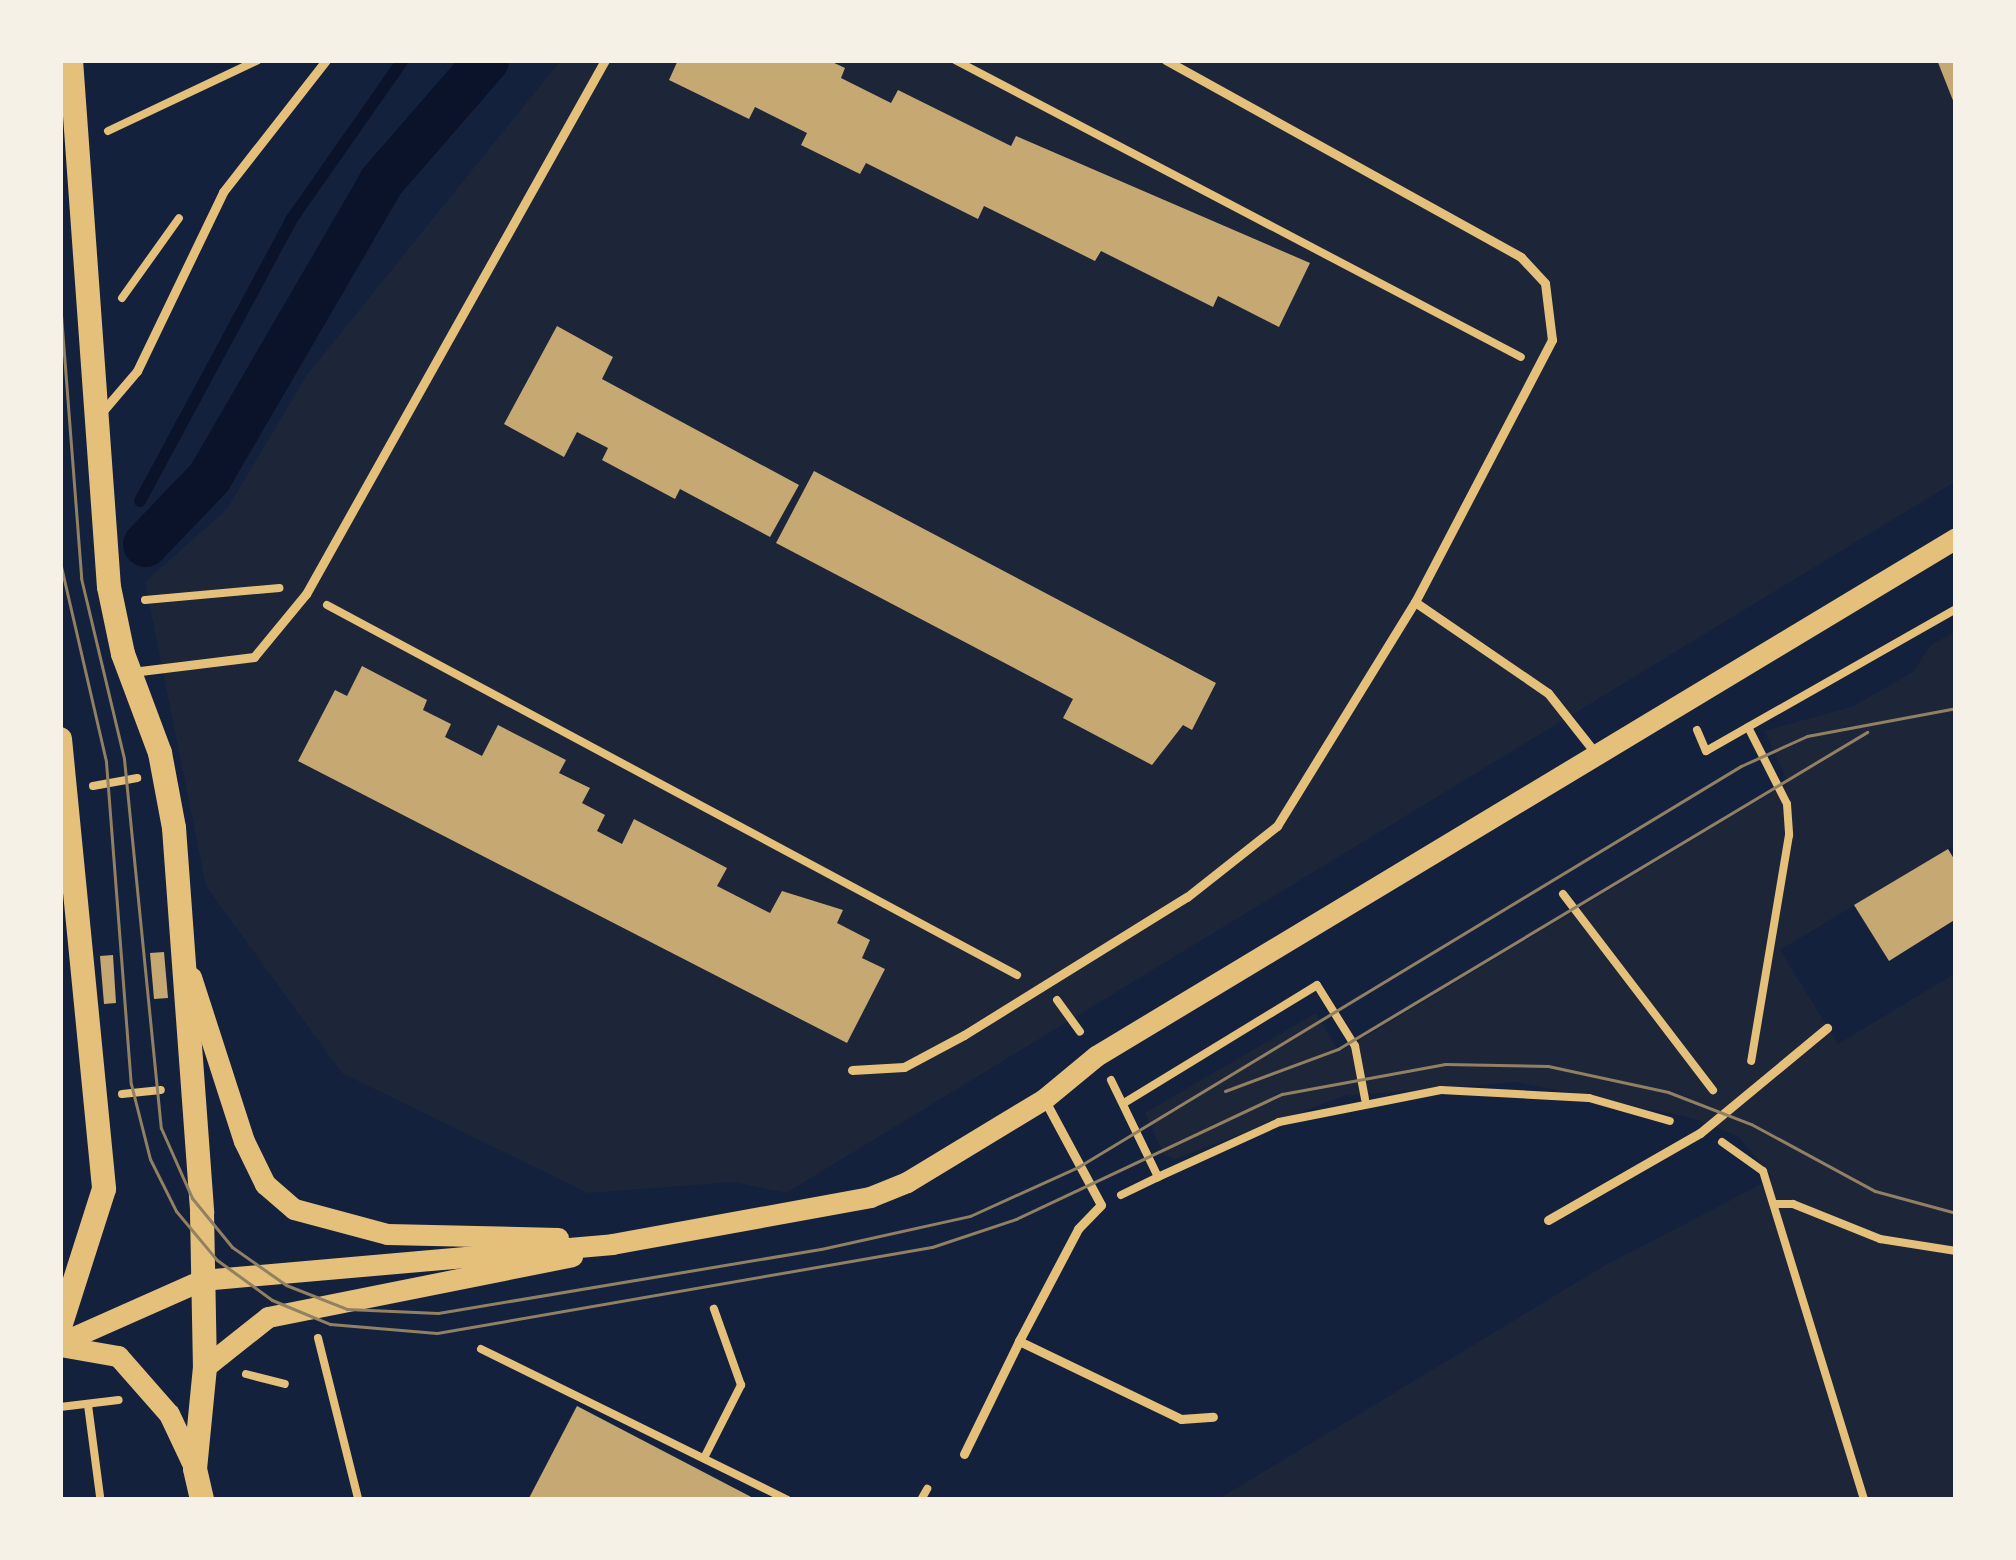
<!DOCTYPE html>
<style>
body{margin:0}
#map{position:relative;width:2016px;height:1560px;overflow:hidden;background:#14213d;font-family:"Nunito Sans",sans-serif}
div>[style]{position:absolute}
.green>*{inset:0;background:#1d2539}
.stream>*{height:12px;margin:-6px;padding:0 6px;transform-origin:6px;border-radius:6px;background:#0b132b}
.canal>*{height:45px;margin:-22.5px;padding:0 22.5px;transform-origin:22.5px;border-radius:22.5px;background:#0b132b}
.building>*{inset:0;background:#c6a872}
.path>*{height:8px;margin:-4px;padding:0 4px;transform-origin:4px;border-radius:4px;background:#e5c07b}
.service>*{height:9px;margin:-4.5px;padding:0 4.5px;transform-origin:4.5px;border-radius:4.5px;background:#e5c07b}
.tertiary>*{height:21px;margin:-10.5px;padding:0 10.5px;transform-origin:10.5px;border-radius:10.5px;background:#e5c07b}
.secondary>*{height:24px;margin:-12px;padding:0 12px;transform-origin:12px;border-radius:12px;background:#e5c07b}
.tram>*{height:3px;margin:-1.5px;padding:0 1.5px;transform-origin:1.5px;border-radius:1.5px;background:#918062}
span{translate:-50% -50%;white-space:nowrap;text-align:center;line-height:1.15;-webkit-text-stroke:9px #f6f1e7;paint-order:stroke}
.frame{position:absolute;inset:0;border:63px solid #f6f1e7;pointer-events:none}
</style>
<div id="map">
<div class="green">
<div style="clip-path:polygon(561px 60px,1956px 60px,1956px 481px,786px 1193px,734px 1182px,588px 1193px,342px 1073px,206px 886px,145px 582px,227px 509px,307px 375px)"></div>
<div style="clip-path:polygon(1956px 631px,1956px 844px,1780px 950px,1838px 1044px,1956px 973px,1956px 1500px,1217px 1500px,1604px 1266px,1773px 1178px,1738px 1136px,1692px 1118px,1517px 1082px,1344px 1096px,1174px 1159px,1164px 1155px,1145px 1113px,1316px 1013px,1339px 1052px,1365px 1037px,1788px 783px,1765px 731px,1854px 706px,1913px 672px,1930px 646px)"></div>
</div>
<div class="stream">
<div style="left:140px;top:501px;width:319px;rotate:-61.7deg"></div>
<div style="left:291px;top:220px;width:195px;rotate:-55deg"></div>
</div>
<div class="canal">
<div style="left:145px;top:544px;width:93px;rotate:-46.3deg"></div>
<div style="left:209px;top:477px;width:342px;rotate:-59.8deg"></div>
<div style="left:381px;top:181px;width:160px;rotate:-49deg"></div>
</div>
<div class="building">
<div style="clip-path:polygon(678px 60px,828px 60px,845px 68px,841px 78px,891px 103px,898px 90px,1011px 146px,1016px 136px,1310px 263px,1279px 327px,1218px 296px,1213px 307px,1101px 251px,1095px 261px,984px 206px,978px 219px,866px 163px,860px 174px,801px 145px,807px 133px,755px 107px,749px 119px,669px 80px)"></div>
<div style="clip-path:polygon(1937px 60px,1956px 60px,1956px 108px)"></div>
<div style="clip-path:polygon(557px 326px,613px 357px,602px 379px,799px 485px,770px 537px,680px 489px,675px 499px,602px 460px,608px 448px,577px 432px,564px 457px,504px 424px)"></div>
<div style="clip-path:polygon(814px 471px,1216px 683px,1192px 730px,1183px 725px,1152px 765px,1063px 718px,1073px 699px,776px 543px)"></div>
<div style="clip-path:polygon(362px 666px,427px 700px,423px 710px,451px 724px,445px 737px,482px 756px,498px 725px,566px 760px,559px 773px,590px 788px,582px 803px,605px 815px,597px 831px,622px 844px,634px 819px,727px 868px,717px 886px,770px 913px,782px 891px,843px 910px,837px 923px,870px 940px,862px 958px,885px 969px,847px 1043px,298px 761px,335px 690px,347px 696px)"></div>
<div style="clip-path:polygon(1948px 849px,1956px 862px,1956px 919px,1889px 961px,1854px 905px)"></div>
<div style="clip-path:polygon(164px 952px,168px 998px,154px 999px,150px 953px)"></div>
<div style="clip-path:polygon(113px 955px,116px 1003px,104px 1004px,100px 956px)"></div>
<div style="clip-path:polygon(577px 1406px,757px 1500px,528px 1500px)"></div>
</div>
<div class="path">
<div style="left:955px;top:60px;width:639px;rotate:27.69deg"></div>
<div style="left:108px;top:131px;width:166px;rotate:-25.3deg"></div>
<div style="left:122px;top:298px;width:98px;rotate:-54.5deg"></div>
<div style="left:145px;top:600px;width:135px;rotate:-5.1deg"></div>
<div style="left:327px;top:605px;width:783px;rotate:28.2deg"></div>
<div style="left:1748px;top:727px;width:86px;rotate:63.1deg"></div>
<div style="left:1787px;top:804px;width:31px;rotate:86deg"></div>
<div style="left:1789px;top:835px;width:229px;rotate:99.5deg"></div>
<div style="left:1697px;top:730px;width:23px;rotate:67deg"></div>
<div style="left:1706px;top:751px;width:288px;rotate:-29.6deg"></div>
<div style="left:93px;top:786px;width:45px;rotate:-10.3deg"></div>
<div style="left:1563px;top:894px;width:247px;rotate:52.6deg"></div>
<div style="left:1057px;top:1000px;width:39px;rotate:54deg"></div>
<div style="left:1111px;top:1080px;width:108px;rotate:64.1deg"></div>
<div style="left:1158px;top:1177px;width:133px;rotate:-24.4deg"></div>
<div style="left:1279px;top:1122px;width:165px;rotate:-11.2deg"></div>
<div style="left:1441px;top:1090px;width:148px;rotate:3.1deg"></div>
<div style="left:1589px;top:1098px;width:84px;rotate:15.9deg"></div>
<div style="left:122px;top:1094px;width:39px;rotate:-6deg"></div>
<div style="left:1124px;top:1103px;width:226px;rotate:-31.4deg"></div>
<div style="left:1317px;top:985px;width:72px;rotate:58.1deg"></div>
<div style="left:1355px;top:1046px;width:54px;rotate:79.3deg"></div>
<div style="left:1722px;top:1142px;width:50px;rotate:35.3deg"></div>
<div style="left:1763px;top:1171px;width:344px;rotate:72.9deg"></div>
<div style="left:1121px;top:1195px;width:41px;rotate:-25.9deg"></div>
<div style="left:1774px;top:1204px;width:19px"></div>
<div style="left:1793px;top:1204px;width:94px;rotate:21.9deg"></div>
<div style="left:1880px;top:1239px;width:77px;rotate:9deg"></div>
<div style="left:318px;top:1338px;width:166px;rotate:76deg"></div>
<div style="left:481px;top:1349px;width:342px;rotate:26.2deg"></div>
<div style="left:246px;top:1374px;width:40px;rotate:14.4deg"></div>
<div style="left:88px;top:1405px;width:92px;rotate:82.5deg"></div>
<div style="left:60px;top:1407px;width:59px;rotate:-6.8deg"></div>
<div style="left:704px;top:1458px;width:82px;rotate:-63.1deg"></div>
<div style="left:741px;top:1385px;width:81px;rotate:-109.6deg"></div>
<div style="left:921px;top:1500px;width:13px;rotate:-61deg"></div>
</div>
<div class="service">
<div style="left:102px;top:412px;width:54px;rotate:-49.5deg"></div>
<div style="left:137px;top:371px;width:199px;rotate:-64.3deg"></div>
<div style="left:223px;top:192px;width:167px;rotate:-52deg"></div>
<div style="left:1415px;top:602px;width:161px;rotate:34.4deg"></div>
<div style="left:1548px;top:693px;width:79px;rotate:51.7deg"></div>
<div style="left:132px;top:672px;width:123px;rotate:-7deg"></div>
<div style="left:254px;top:657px;width:82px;rotate:-50.5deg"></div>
<div style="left:306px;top:594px;width:612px;rotate:-60.75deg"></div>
<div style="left:852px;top:1070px;width:52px;rotate:-3.3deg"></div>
<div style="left:904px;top:1067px;width:68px;rotate:-28.1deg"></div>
<div style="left:964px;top:1035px;width:262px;rotate:-31.8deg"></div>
<div style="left:1187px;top:897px;width:115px;rotate:-38.3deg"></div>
<div style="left:1277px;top:826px;width:263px;rotate:-58.4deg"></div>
<div style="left:1415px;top:602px;width:296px;rotate:-62.4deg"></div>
<div style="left:1552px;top:340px;width:57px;rotate:-97deg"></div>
<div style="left:1545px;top:283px;width:35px;rotate:-133deg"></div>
<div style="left:1521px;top:257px;width:406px;rotate:-151deg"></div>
<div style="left:1044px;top:1099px;width:120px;rotate:61.7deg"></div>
<div style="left:1101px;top:1205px;width:33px;rotate:134deg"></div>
<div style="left:1078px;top:1229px;width:127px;rotate:117.8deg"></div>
<div style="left:1019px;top:1341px;width:180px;rotate:25.7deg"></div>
<div style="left:1181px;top:1419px;width:32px;rotate:-4deg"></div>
<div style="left:1548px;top:1220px;width:175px;rotate:-29.8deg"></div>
<div style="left:1700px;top:1133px;width:165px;rotate:-39.6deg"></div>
<div style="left:964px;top:1454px;width:126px;rotate:-64deg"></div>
</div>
<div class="tertiary">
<div style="left:191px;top:977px;width:172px;rotate:72.1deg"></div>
<div style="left:244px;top:1141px;width:48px;rotate:64deg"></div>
<div style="left:265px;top:1184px;width:38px;rotate:41deg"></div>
<div style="left:294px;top:1209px;width:96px;rotate:15deg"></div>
<div style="left:387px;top:1234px;width:171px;rotate:1.3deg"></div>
<div style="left:60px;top:1343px;width:155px;rotate:-23.9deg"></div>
<div style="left:202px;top:1280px;width:412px;rotate:-5deg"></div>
<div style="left:612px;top:1244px;width:262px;rotate:-10.3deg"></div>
<div style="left:870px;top:1197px;width:40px;rotate:-22deg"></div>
<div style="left:907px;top:1182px;width:160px;rotate:-31.2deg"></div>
<div style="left:1044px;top:1099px;width:67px;rotate:-39.6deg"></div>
<div style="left:1096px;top:1056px;width:1004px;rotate:-31.06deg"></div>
<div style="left:60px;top:1346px;width:59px;rotate:9.8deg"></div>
<div style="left:118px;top:1356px;width:77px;rotate:48.7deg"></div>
<div style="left:169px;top:1414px;width:61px;rotate:64.7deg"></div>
<div style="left:205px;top:1367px;width:80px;rotate:-38.4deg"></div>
<div style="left:268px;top:1317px;width:310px;rotate:-11.3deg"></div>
</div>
<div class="secondary">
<div style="left:71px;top:60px;width:528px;rotate:85.88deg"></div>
<div style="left:109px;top:587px;width:68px;rotate:78.2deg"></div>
<div style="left:123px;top:654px;width:106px;rotate:69.5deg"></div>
<div style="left:160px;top:753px;width:76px;rotate:79.4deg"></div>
<div style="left:174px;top:828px;width:386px;rotate:85.8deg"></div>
<div style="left:202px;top:1213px;width:154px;rotate:88.9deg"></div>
<div style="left:205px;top:1367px;width:102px;rotate:95.6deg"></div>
<div style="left:195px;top:1469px;width:32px;rotate:77deg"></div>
<div style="left:60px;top:739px;width:452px;rotate:84.4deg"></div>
<div style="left:104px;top:1189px;width:145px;rotate:107.7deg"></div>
</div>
<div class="tram">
<div style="left:60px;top:302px;width:277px;rotate:85.6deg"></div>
<div style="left:81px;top:578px;width:186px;rotate:76.6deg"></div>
<div style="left:124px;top:759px;width:371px;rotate:84.3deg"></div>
<div style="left:161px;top:1128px;width:77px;rotate:66.1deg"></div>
<div style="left:192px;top:1198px;width:63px;rotate:50.8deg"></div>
<div style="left:232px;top:1247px;width:66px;rotate:35.1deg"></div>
<div style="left:286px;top:1285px;width:66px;rotate:21.5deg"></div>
<div style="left:347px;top:1309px;width:91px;rotate:2.5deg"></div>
<div style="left:438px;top:1313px;width:388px;rotate:-9.5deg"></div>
<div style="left:821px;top:1249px;width:153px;rotate:-12.5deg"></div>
<div style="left:970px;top:1216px;width:119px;rotate:-24.4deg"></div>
<div style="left:1078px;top:1167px;width:775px;rotate:-31.17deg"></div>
<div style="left:1741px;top:766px;width:72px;rotate:-24.4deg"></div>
<div style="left:1807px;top:736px;width:152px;rotate:-10.6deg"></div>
<div style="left:60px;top:562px;width:205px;rotate:77deg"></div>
<div style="left:106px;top:762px;width:323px;rotate:85.6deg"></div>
<div style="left:131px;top:1084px;width:77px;rotate:75.8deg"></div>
<div style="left:150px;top:1159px;width:58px;rotate:63.4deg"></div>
<div style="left:176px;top:1211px;width:64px;rotate:50.1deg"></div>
<div style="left:217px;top:1260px;width:68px;rotate:36deg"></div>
<div style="left:272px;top:1300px;width:63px;rotate:22.5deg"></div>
<div style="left:330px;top:1324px;width:107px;rotate:4.8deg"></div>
<div style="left:437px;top:1333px;width:502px;rotate:-9.86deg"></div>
<div style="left:932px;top:1247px;width:89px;rotate:-18.4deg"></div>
<div style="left:1016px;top:1219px;width:294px;rotate:-25.2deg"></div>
<div style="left:1282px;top:1094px;width:166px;rotate:-10.4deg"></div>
<div style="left:1445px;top:1064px;width:103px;rotate:1.1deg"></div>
<div style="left:1548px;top:1066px;width:123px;rotate:12.2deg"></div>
<div style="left:1668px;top:1092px;width:89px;rotate:21.1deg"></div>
<div style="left:1751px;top:1124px;width:141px;rotate:28.4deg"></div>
<div style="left:1875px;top:1191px;width:84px;rotate:15.2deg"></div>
<div style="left:1225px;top:1091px;width:121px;rotate:-20.4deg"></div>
<div style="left:1338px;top:1049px;width:617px;rotate:-30.93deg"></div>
</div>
<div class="frame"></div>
</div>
